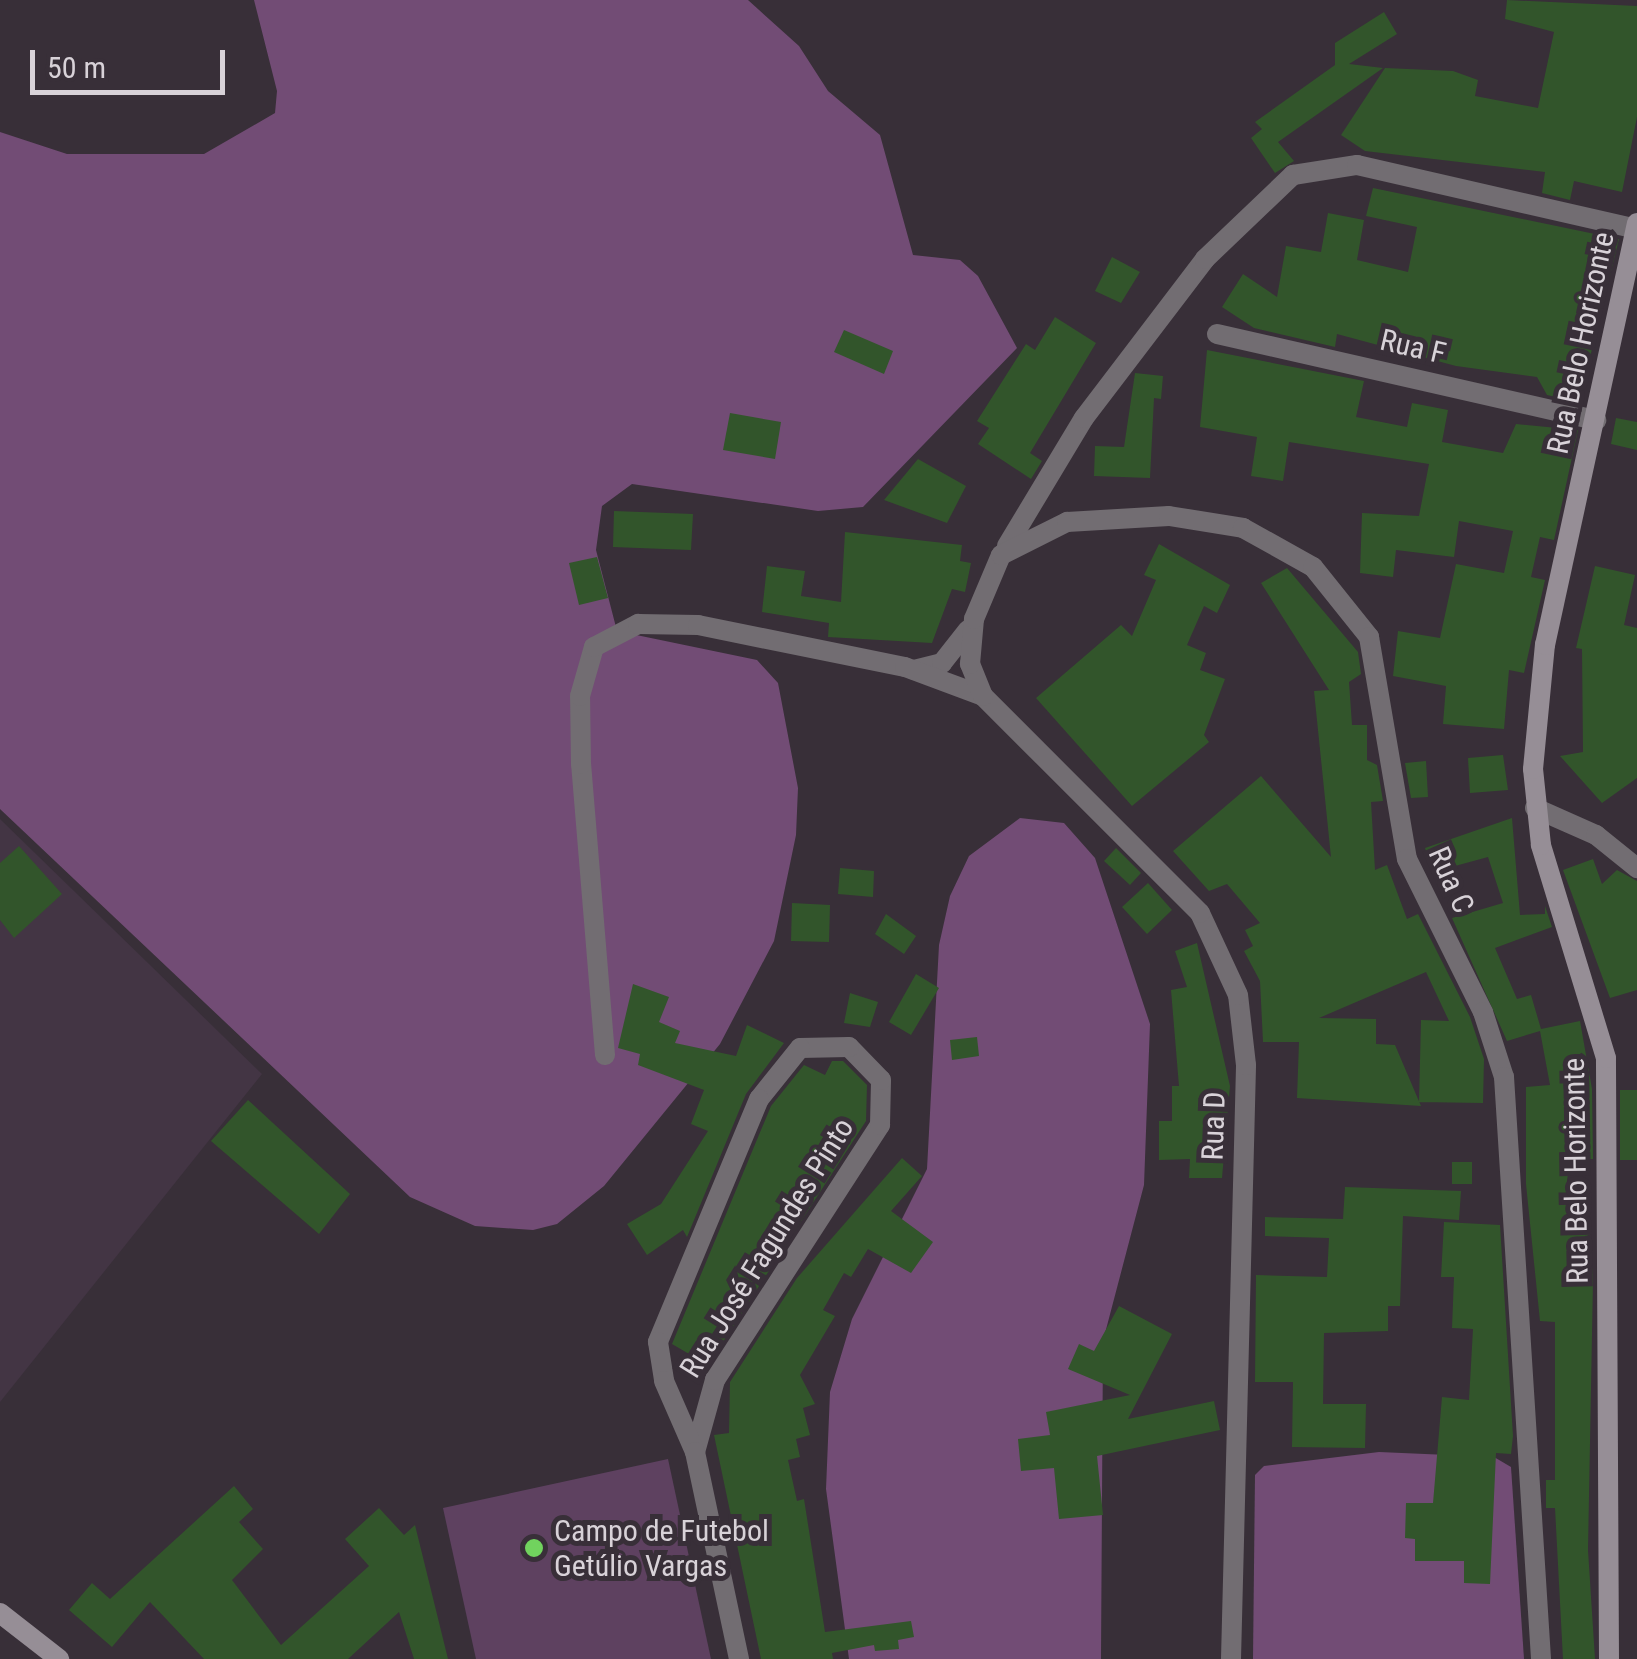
<!DOCTYPE html>
<meta charset="utf-8">
<style>
body{margin:0}
#map{position:relative;width:1637px;height:1659px;overflow:hidden;background:#382f38;font-family:"Roboto Condensed",sans-serif}
div>[style]{position:absolute}
.built>*{inset:0;background:#433544}
.green>*{inset:0;background:#5e4160}
.forest>*{inset:0;background:#724c75}
.building>*{inset:0;background:#32552b}
.street>*{height:20px;margin:-10px;padding:0 10px;transform-origin:10px;border-radius:10px;background:#726d72}
.secondary>*{height:20px;margin:-10px;padding:0 10px;transform-origin:10px;border-radius:10px;background:#968e96}
.dots>*{width:28px;height:28px;translate:-50% -50%;box-sizing:border-box;border:5px solid #382f38;border-radius:50%}
span{translate:-50% -50%;white-space:nowrap;text-align:center;line-height:1.15;-webkit-text-stroke:10px #382f38;paint-order:stroke}
.street-label{font-size:30px;color:#d8d2d8}
.poi-label{font-size:30px;color:#d8d2d8}
.left{translate:0 -50%;text-align:left}
.scale{position:absolute;left:30px;top:50px;width:195px;height:45px;box-sizing:border-box;border:5px solid #d8d2d8;border-top:0;padding-left:12px;font-size:30px;line-height:35px;white-space:nowrap;color:#d8d2d8;-webkit-text-stroke:8px #382f38;paint-order:stroke}
</style>
<div id="map">
<div class="built">
<div style="clip-path:polygon(0 819px,262px 1074px,0 1402px)"></div>
</div>
<div class="green">
<div style="clip-path:polygon(668px 1459px,711px 1659px,476px 1659px,443px 1508px)"></div>
</div>
<div class="forest">
<div style="clip-path:polygon(254px 0,748px 0,799px 46px,828px 91px,880px 135px,913px 255px,960px 260px,978px 276px,1017px 348px,863px 507px,818px 511px,632px 484px,602px 506px,596px 550px,617px 631px,757px 660px,778px 683px,798px 788px,796px 835px,774px 941px,720px 1044px,604px 1186px,557px 1224px,533px 1230px,475px 1226px,410px 1197px,0 809px,0 132px,67px 154px,204px 154px,275px 113px,277px 91px)"></div>
<div style="clip-path:polygon(1020px 818px,1064px 823px,1095px 858px,1150px 1024px,1144px 1185px,1103px 1341px,1101px 1659px,849px 1659px,826px 1489px,830px 1392px,852px 1319px,927px 1169px,939px 945px,950px 896px,969px 856px)"></div>
<div style="clip-path:polygon(1379px 1452px,1494px 1457px,1511px 1467px,1524px 1659px,1253px 1659px,1255px 1475px,1264px 1466px)"></div>
</div>
<div class="building">
<div style="clip-path:polygon(1507px 0,1637px 6px,1637px 117px,1622px 192px,1574px 181px,1570px 200px,1542px 193px,1545px 172px,1365px 151px,1341px 135px,1385px 68px,1453px 71px,1478px 80px,1475px 96px,1538px 108px,1554px 32px,1505px 19px)"></div>
<div style="clip-path:polygon(1384px 12px,1397px 34px,1349px 64px,1383px 68px,1278px 142px,1294px 161px,1275px 173px,1251px 138px,1262px 129px,1255px 122px,1335px 65px,1335px 43px)"></div>
<div style="clip-path:polygon(1373px 188px,1619px 239px,1579px 402px,1547px 395px,1537px 377px,1456px 366px,1337px 334px,1335px 347px,1254px 328px,1222px 307px,1243px 274px,1277px 297px,1286px 246px,1321px 252px,1328px 213px,1364px 220px,1357px 260px,1408px 272px,1417px 227px,1366px 216px)"></div>
<div style="clip-path:polygon(1112px 257px,1140px 272px,1121px 303px,1095px 291px)"></div>
<div style="clip-path:polygon(1055px 317px,1096px 343px,1030px 453px,1042px 461px,1031px 479px,978px 444px,989px 428px,977px 421px,1026px 344px,1035px 350px)"></div>
<div style="clip-path:polygon(844px 330px,893px 351px,884px 374px,834px 352px)"></div>
<div style="clip-path:polygon(1207px 350px,1364px 381px,1356px 417px,1407px 427px,1412px 403px,1448px 410px,1442px 442px,1503px 453px,1516px 424px,1578px 430px,1554px 540px,1540px 537px,1531px 577px,1545px 580px,1524px 673px,1509px 670px,1504px 729px,1443px 724px,1446px 686px,1393px 676px,1398px 631px,1440px 638px,1456px 564px,1504px 573px,1513px 531px,1459px 521px,1454px 557px,1396px 550px,1393px 577px,1360px 573px,1362px 513px,1419px 516px,1429px 464px,1289px 442px,1283px 481px,1251px 476px,1257px 437px,1200px 427px)"></div>
<div style="clip-path:polygon(1135px 373px,1163px 376px,1161px 399px,1154px 398px,1150px 478px,1094px 476px,1095px 446px,1124px 447px)"></div>
<div style="clip-path:polygon(730px 413px,781px 422px,775px 459px,723px 450px)"></div>
<div style="clip-path:polygon(1616px 418px,1637px 422px,1637px 450px,1611px 444px)"></div>
<div style="clip-path:polygon(918px 459px,966px 486px,947px 523px,884px 500px)"></div>
<div style="clip-path:polygon(614px 511px,693px 514px,691px 550px,613px 547px)"></div>
<div style="clip-path:polygon(845px 532px,962px 545px,960px 561px,971px 563px,965px 592px,952px 589px,932px 643px,828px 637px,829px 623px,762px 612px,767px 566px,805px 571px,801px 596px,841px 602px)"></div>
<div style="clip-path:polygon(1159px 544px,1230px 585px,1217px 613px,1204px 606px,1187px 645px,1206px 653px,1200px 670px,1225px 679px,1204px 735px,1209px 742px,1132px 806px,1036px 698px,1121px 625px,1132px 636px,1156px 580px,1144px 575px)"></div>
<div style="clip-path:polygon(597px 557px,608px 598px,579px 605px,569px 563px)"></div>
<div style="clip-path:polygon(1595px 566px,1635px 575px,1624px 625px,1637px 628px,1637px 778px,1602px 803px,1560px 756px,1583px 752px,1582px 649px,1576px 648px)"></div>
<div style="clip-path:polygon(1287px 568px,1358px 652px,1361px 674px,1349px 682px,1352px 725px,1367px 725px,1367px 760px,1377px 765px,1383px 801px,1371px 802px,1375px 870px,1387px 865px,1407px 919px,1418px 914px,1470px 1017px,1484px 1059px,1483px 1103px,1419px 1102px,1421px 1020px,1449px 1021px,1426px 972px,1319px 1018px,1376px 1019px,1376px 1044px,1395px 1045px,1421px 1106px,1297px 1098px,1299px 1042px,1263px 1042px,1260px 981px,1244px 951px,1253px 946px,1245px 930px,1260px 923px,1227px 884px,1209px 891px,1173px 851px,1261px 776px,1331px 857px,1314px 691px,1329px 690px,1261px 583px)"></div>
<div style="clip-path:polygon(1503px 755px,1508px 790px,1470px 793px,1468px 758px)"></div>
<div style="clip-path:polygon(1426px 761px,1428px 797px,1411px 798px,1405px 763px)"></div>
<div style="clip-path:polygon(1512px 818px,1520px 915px,1545px 914px,1545px 906px,1552px 927px,1495px 948px,1517px 999px,1531px 995px,1541px 1029px,1580px 1021px,1592px 1089px,1593px 1159px,1571px 1159px,1567px 1180px,1569px 1222px,1589px 1222px,1593px 1281px,1588px 1550px,1595px 1659px,1563px 1659px,1555px 1508px,1546px 1508px,1546px 1480px,1555px 1480px,1555px 1322px,1540px 1321px,1526px 1184px,1526px 1087px,1550px 1085px,1540px 1031px,1507px 1041px,1452px 918px,1503px 903px,1488px 857px,1433px 872px,1425px 848px)"></div>
<div style="clip-path:polygon(19px 846px,62px 894px,14px 938px,0 920px,0 863px)"></div>
<div style="clip-path:polygon(1116px 848px,1141px 873px,1130px 885px,1104px 861px)"></div>
<div style="clip-path:polygon(1593px 859px,1602px 884px,1617px 870px,1637px 881px,1637px 990px,1610px 998px,1563px 870px)"></div>
<div style="clip-path:polygon(840px 868px,874px 871px,873px 897px,838px 894px)"></div>
<div style="clip-path:polygon(1148px 883px,1172px 910px,1147px 934px,1122px 907px)"></div>
<div style="clip-path:polygon(792px 903px,830px 905px,829px 942px,791px 941px)"></div>
<div style="clip-path:polygon(886px 914px,916px 936px,904px 954px,875px 934px)"></div>
<div style="clip-path:polygon(1197px 943px,1230px 1086px,1222px 1178px,1189px 1178px,1190px 1159px,1159px 1160px,1159px 1121px,1172px 1121px,1172px 1086px,1179px 1086px,1171px 990px,1187px 987px,1175px 951px)"></div>
<div style="clip-path:polygon(916px 974px,939px 988px,911px 1035px,889px 1022px)"></div>
<div style="clip-path:polygon(633px 984px,669px 997px,659px 1022px,680px 1031px,675px 1043px,736px 1056px,747px 1025px,784px 1043px,746px 1094px,687px 1237px,683px 1230px,647px 1255px,627px 1224px,661px 1204px,708px 1131px,691px 1124px,704px 1090px,638px 1065px,640px 1054px,618px 1048px)"></div>
<div style="clip-path:polygon(850px 993px,878px 1002px,870px 1027px,844px 1023px)"></div>
<div style="clip-path:polygon(977px 1037px,979px 1056px,952px 1060px,950px 1040px)"></div>
<div style="clip-path:polygon(832px 1061px,843px 1061px,867px 1085px,866px 1121px,708px 1365px,672px 1344px,771px 1106px,804px 1065px,825px 1075px)"></div>
<div style="clip-path:polygon(1620px 1090px,1637px 1090px,1637px 1160px,1620px 1160px)"></div>
<div style="clip-path:polygon(248px 1100px,350px 1194px,319px 1234px,211px 1141px)"></div>
<div style="clip-path:polygon(902px 1158px,922px 1176px,891px 1211px,933px 1242px,911px 1273px,868px 1249px,851px 1277px,844px 1273px,823px 1310px,835px 1316px,800px 1375px,815px 1404px,803px 1408px,810px 1435px,796px 1439px,800px 1457px,788px 1460px,797px 1501px,804px 1499px,825px 1632px,911px 1621px,914px 1637px,898px 1640px,899px 1649px,875px 1651px,874px 1645px,832px 1653px,833px 1659px,761px 1659px,714px 1435px,729px 1433px,730px 1382px,797px 1278px)"></div>
<div style="clip-path:polygon(1452px 1162px,1472px 1162px,1472px 1184px,1452px 1184px)"></div>
<div style="clip-path:polygon(1345px 1187px,1461px 1191px,1459px 1220px,1403px 1216px,1400px 1306px,1388px 1306px,1388px 1331px,1324px 1333px,1323px 1404px,1366px 1404px,1365px 1448px,1292px 1447px,1293px 1382px,1255px 1382px,1256px 1275px,1327px 1277px,1329px 1238px,1265px 1236px,1265px 1217px,1343px 1219px)"></div>
<div style="clip-path:polygon(1444px 1222px,1500px 1225px,1513px 1436px,1511px 1454px,1496px 1453px,1490px 1584px,1464px 1583px,1464px 1561px,1415px 1561px,1415px 1539px,1405px 1538px,1406px 1503px,1433px 1503px,1442px 1397px,1469px 1400px,1473px 1329px,1452px 1328px,1454px 1277px,1441px 1277px)"></div>
<div style="clip-path:polygon(1119px 1306px,1172px 1334px,1128px 1419px,1214px 1401px,1220px 1430px,1097px 1456px,1103px 1515px,1059px 1519px,1054px 1468px,1021px 1471px,1018px 1439px,1050px 1435px,1046px 1412px,1130px 1395px,1068px 1369px,1079px 1344px,1094px 1351px)"></div>
<div style="clip-path:polygon(234px 1486px,253px 1509px,239px 1522px,263px 1549px,232px 1580px,281px 1645px,369px 1566px,345px 1539px,379px 1508px,404px 1535px,415px 1525px,448px 1659px,414px 1659px,399px 1612px,348px 1659px,204px 1659px,150px 1602px,112px 1647px,69px 1610px,92px 1583px,110px 1599px)"></div>
</div>
<div class="street">
<div style="left:1217px;top:334px;width:389px;rotate:12.8deg"></div>
<div style="left:1007px;top:546px;width:149px;rotate:-59deg"></div>
<div style="left:1084px;top:418px;width:200px;rotate:-52.7deg"></div>
<div style="left:1205px;top:259px;width:122px;rotate:-43.7deg"></div>
<div style="left:1293px;top:175px;width:65px;rotate:-8.9deg"></div>
<div style="left:1357px;top:165px;width:286px;rotate:12.9deg"></div>
<div style="left:914px;top:670px;width:29px;rotate:-14deg"></div>
<div style="left:942px;top:663px;width:42px;rotate:-51.8deg"></div>
<div style="left:1535px;top:808px;width:67px;rotate:23.9deg"></div>
<div style="left:1596px;top:835px;width:53px;rotate:38.8deg"></div>
<div style="left:605px;top:1055px;width:292px;rotate:-94.7deg"></div>
<div style="left:581px;top:764px;width:68px;rotate:-90.8deg"></div>
<div style="left:580px;top:696px;width:51px;rotate:-74.1deg"></div>
<div style="left:594px;top:647px;width:50px;rotate:-27.6deg"></div>
<div style="left:638px;top:624px;width:60px;rotate:1deg"></div>
<div style="left:698px;top:625px;width:211px;rotate:11.5deg"></div>
<div style="left:905px;top:667px;width:83px;rotate:20.4deg"></div>
<div style="left:695px;top:1452px;width:75px;rotate:-74.5deg"></div>
<div style="left:715px;top:1380px;width:304px;rotate:-57.1deg"></div>
<div style="left:880px;top:1125px;width:45px;rotate:-88.7deg"></div>
<div style="left:881px;top:1080px;width:46px;rotate:-134.1deg"></div>
<div style="left:849px;top:1047px;width:49px;rotate:178.8deg"></div>
<div style="left:800px;top:1048px;width:65px;rotate:128.8deg"></div>
<div style="left:759px;top:1099px;width:263px;rotate:112.6deg"></div>
<div style="left:658px;top:1342px;width:39px;rotate:81deg"></div>
<div style="left:664px;top:1381px;width:77px;rotate:66.4deg"></div>
<div style="left:695px;top:1452px;width:212px;rotate:78deg"></div>
<div style="left:1231px;top:1659px;width:594px;rotate:-88.55deg"></div>
<div style="left:1246px;top:1065px;width:70px;rotate:-96.5deg"></div>
<div style="left:1238px;top:995px;width:90px;rotate:-114.9deg"></div>
<div style="left:1200px;top:913px;width:307px;rotate:-135deg"></div>
<div style="left:983px;top:696px;width:35px;rotate:-112deg"></div>
<div style="left:970px;top:664px;width:45px;rotate:-84.9deg"></div>
<div style="left:974px;top:619px;width:69px;rotate:-67.1deg"></div>
<div style="left:1001px;top:555px;width:74px;rotate:-26.6deg"></div>
<div style="left:1067px;top:522px;width:102px;rotate:-3.4deg"></div>
<div style="left:1169px;top:516px;width:75px;rotate:9.2deg"></div>
<div style="left:1243px;top:528px;width:80px;rotate:29.1deg"></div>
<div style="left:1313px;top:567px;width:90px;rotate:51.3deg"></div>
<div style="left:1369px;top:637px;width:225px;rotate:80.3deg"></div>
<div style="left:1407px;top:859px;width:171px;rotate:63.6deg"></div>
<div style="left:1483px;top:1012px;width:68px;rotate:72.1deg"></div>
<div style="left:1504px;top:1077px;width:583px;rotate:86.36deg"></div>
</div>
<div class="secondary">
<div style="left:0;top:1613px;width:75px;rotate:37.9deg"></div>
<div style="left:1609px;top:1659px;width:601px;rotate:-90.29deg"></div>
<div style="left:1606px;top:1058px;width:223px;rotate:-107deg"></div>
<div style="left:1541px;top:845px;width:76px;rotate:-96deg"></div>
<div style="left:1533px;top:769px;width:125px;rotate:-84.5deg"></div>
<div style="left:1545px;top:645px;width:432px;rotate:-77.7deg"></div>
</div>
<div class="dots">
<div style="left:534px;top:1548px;background:#71d35e"></div>
</div>
<div class="street-label">
<span style="left:1581px;top:343px;rotate:-78deg">Rua Belo Horizonte</span>
<span style="left:1413px;top:347px;rotate:13deg">Rua F</span>
<span style="left:1451px;top:880px;rotate:66deg">Rua C</span>
<span style="left:1214px;top:1126px;rotate:-88deg">Rua D</span>
<span style="left:1576px;top:1171px;rotate:-91deg">Rua Belo Horizonte</span>
<span style="left:767px;top:1248px;rotate:-58deg">Rua José Fagundes Pinto</span>
</div>
<div class="poi-label">
<span class="left" style="left:554px;top:1548px">Campo de Futebol<br>Getúlio Vargas</span>
</div>
<div class="scale">50 m</div>
</div>
